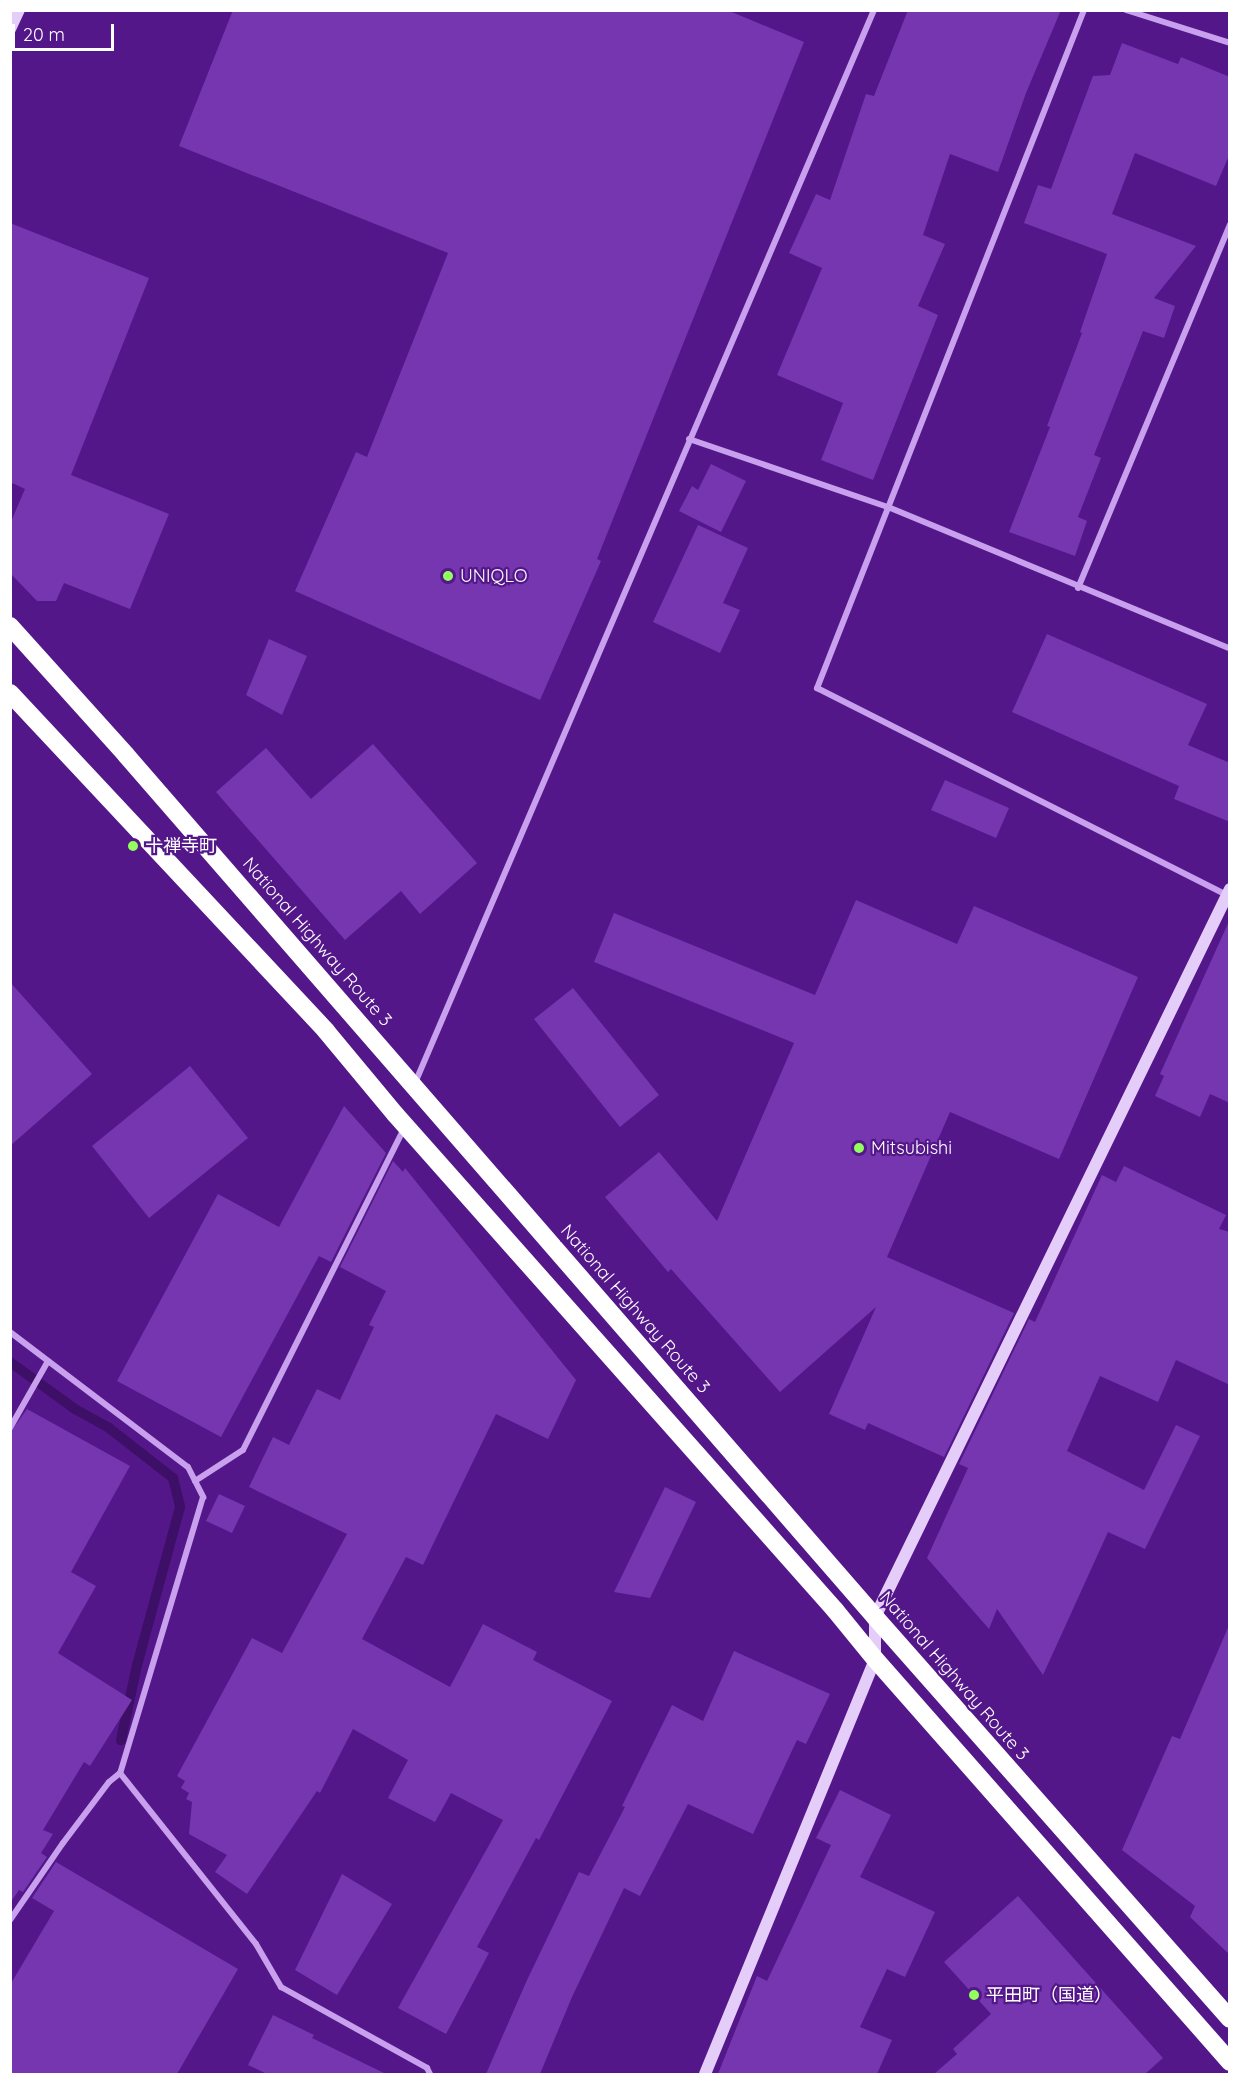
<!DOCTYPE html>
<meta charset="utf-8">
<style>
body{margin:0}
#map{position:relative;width:1240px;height:2085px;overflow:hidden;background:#53178a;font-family:Quicksand,"Noto Sans JP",sans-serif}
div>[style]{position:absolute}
.stream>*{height:10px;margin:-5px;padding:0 5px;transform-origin:5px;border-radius:5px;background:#3e0f67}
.building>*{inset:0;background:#7536b0}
.street>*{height:6px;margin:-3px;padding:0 3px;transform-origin:3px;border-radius:3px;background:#c8a0ee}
.secondary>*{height:12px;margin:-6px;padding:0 6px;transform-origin:6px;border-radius:6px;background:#e5cdfa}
.highway>*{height:18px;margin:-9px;padding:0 9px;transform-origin:9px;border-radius:9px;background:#fff}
.dots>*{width:16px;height:16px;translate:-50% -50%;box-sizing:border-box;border:3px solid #53178a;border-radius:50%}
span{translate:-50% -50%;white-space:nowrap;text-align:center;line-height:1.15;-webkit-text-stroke:4.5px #53178a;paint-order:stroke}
.poi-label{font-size:18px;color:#fff}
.left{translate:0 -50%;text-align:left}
.street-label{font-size:18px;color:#fff}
.frame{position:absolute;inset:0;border:12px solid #fff;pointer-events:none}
.scale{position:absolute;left:12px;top:24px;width:102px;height:27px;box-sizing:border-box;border:3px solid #fff;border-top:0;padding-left:8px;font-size:18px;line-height:21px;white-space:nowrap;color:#fff;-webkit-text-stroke:4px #53178a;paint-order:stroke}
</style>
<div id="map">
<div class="stream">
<div style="left:10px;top:1362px;width:80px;rotate:35.9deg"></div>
<div style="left:75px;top:1409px;width:39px;rotate:29deg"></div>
<div style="left:109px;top:1428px;width:81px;rotate:38deg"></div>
<div style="left:173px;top:1478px;width:30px;rotate:76deg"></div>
<div style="left:180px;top:1507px;width:164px;rotate:105.2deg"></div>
<div style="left:137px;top:1665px;width:77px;rotate:102deg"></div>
</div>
<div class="building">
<div style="clip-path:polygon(233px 10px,727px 10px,804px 42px,597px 559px,601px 561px,540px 700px,295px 591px,356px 452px,367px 457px,448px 253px,179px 146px)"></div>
<div style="clip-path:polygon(908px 10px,1061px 10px,1026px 93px,998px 172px,950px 154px,923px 235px,945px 244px,918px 306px,938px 315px,873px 480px,821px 460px,843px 403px,777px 375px,822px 268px,789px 253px,816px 194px,830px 200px,866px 94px,874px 96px)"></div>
<div style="clip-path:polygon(1122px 43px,1178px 64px,1181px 57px,1230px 77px,1230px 153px,1216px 186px,1135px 153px,1112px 214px,1196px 246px,1154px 298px,1175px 306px,1164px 338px,1143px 331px,1094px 455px,1101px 458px,1078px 517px,1087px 521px,1075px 556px,1009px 532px,1050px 427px,1047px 426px,1082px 333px,1080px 332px,1107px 254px,1024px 223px,1038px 185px,1051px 189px,1093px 76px,1110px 75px)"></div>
<div style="clip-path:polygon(10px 223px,149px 278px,71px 475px,169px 514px,130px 609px,64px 583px,56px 601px,37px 601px,10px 573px,10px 524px,25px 489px,10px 482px)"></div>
<div style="clip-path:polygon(711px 464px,746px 481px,721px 532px,679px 511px,692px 486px,698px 490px)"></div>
<div style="clip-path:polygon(698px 525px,748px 548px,723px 603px,740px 610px,720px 653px,653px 622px)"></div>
<div style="clip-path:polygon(1047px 634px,1207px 704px,1188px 745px,1230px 763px,1230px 822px,1174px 799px,1179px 786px,1012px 712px)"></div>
<div style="clip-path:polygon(269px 639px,307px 656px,282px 715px,246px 695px)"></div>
<div style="clip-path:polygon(373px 744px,477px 863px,420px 914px,401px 891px,345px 940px,216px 792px,266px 748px,311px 799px)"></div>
<div style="clip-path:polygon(945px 780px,1009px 808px,996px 838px,931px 810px)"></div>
<div style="clip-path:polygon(856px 900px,957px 944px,974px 906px,1138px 977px,1059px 1159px,950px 1112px,887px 1257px,1014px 1313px,944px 1457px,868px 1423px,865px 1430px,829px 1414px,876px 1307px,780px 1392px,671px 1269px,668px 1272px,605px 1197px,659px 1152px,717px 1221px,794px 1043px,594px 962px,614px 913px,815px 995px)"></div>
<div style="clip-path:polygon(1230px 919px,1230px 1103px,1210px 1094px,1200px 1117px,1155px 1096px,1164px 1076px,1160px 1074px)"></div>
<div style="clip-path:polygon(10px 982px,92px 1074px,10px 1146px)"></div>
<div style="clip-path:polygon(573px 988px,659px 1095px,620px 1127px,534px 1019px)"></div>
<div style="clip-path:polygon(190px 1066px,248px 1138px,149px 1218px,92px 1146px)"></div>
<div style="clip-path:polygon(344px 1106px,386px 1153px,331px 1262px,319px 1256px,221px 1437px,117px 1381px,218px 1194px,279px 1227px)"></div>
<div style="clip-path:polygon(393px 1161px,403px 1172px,405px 1168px,576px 1380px,548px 1439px,496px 1414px,423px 1565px,406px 1557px,362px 1639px,450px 1687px,483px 1624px,537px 1652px,533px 1660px,612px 1701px,539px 1840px,536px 1838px,477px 1947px,489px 1953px,446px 2034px,398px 2008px,503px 1820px,451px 1793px,435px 1822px,388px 1798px,408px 1760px,353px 1729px,320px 1793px,317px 1791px,247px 1894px,215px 1872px,227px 1855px,189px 1834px,192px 1802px,186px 1799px,189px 1793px,181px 1788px,185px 1781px,177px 1776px,252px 1638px,282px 1653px,347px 1534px,249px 1487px,273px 1437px,289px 1445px,317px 1389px,340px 1400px,374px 1327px,369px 1325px,386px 1291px,340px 1267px)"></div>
<div style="clip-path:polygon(1124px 1166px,1226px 1215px,1219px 1229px,1230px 1232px,1230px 1385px,1176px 1360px,1158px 1402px,1100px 1376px,1067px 1451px,1144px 1490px,1176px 1425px,1200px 1436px,1145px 1549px,1108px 1532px,1043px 1675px,997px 1609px,989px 1629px,927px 1558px,968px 1468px,959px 1464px,1029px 1319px,1035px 1322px,1102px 1175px,1116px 1182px)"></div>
<div style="clip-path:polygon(27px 1409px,130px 1466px,71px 1572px,96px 1586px,58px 1653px,132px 1700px,90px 1766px,84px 1762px,43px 1830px,53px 1834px,41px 1853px,47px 1857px,23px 1892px,19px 1890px,10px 1903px,10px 1433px)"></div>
<div style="clip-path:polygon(665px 1487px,696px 1502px,650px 1598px,614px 1592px)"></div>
<div style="clip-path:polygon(219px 1494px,245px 1506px,232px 1533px,206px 1521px)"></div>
<div style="clip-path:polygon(1230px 1623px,1230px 1955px,1190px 1917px,1195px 1906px,1122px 1850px,1172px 1736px,1180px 1739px)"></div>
<div style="clip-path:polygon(734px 1651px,830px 1694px,806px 1744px,797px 1740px,753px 1834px,688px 1804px,640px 1896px,624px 1888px,572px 1997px,540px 2074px,486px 2074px,527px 1980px,579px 1872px,589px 1876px,625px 1807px,622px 1806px,672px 1705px,703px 1721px)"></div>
<div style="clip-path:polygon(840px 1790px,891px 1815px,860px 1877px,935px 1912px,905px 1977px,887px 1969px,860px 2027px,892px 2040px,877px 2074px,718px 2074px,757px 1976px,767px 1981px,831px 1845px,816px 1838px)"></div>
<div style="clip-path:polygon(56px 1862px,238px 1969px,177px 2074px,10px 2074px,10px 1985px,54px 1911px,32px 1898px)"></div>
<div style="clip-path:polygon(342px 1874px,392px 1904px,337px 1995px,295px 1970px)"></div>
<div style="clip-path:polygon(1018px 1896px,1163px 2058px,1145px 2074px,934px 2074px,957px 2054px,953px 2049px,991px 2014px,944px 1962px)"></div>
<div style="clip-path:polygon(273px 2015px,314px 2035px,312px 2038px,386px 2074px,267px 2074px,248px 2065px)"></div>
</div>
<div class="street">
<div style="left:1084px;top:10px;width:729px;rotate:111.49deg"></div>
<div style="left:817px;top:688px;width:458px;rotate:26.8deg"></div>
<div style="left:1126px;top:10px;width:109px;rotate:17.6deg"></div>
<div style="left:689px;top:439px;width:210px;rotate:18.9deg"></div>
<div style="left:888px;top:507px;width:370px;rotate:22.5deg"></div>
<div style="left:1078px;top:588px;width:394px;rotate:-67.3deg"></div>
<div style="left:415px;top:1083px;width:1167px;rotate:-66.84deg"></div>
<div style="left:10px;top:1332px;width:223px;rotate:37.2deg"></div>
<div style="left:188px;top:1467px;width:34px;rotate:63deg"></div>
<div style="left:203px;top:1497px;width:288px;rotate:106.7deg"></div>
<div style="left:120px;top:1773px;width:218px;rotate:51.5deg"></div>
<div style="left:256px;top:1944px;width:50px;rotate:59.8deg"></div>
<div style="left:281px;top:1987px;width:167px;rotate:29deg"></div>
<div style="left:427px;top:2068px;width:7px;rotate:63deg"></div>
<div style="left:10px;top:1428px;width:77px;rotate:-60.4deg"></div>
<div style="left:195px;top:1481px;width:57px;rotate:-32.9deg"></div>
<div style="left:243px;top:1450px;width:360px;rotate:-63.4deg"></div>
<div style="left:10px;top:1920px;width:93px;rotate:-55.5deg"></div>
<div style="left:63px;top:1843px;width:76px;rotate:-53deg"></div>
<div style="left:109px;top:1782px;width:14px;rotate:-39deg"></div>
</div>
<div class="secondary">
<div style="left:10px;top:29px;width:21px;rotate:-65deg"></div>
<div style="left:705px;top:2074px;width:448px;rotate:-67.7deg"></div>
<div style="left:875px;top:1659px;width:42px;rotate:-90deg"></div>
<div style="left:875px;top:1617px;width:810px;rotate:-64deg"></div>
</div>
<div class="highway">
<div style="left:10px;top:626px;width:173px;rotate:48deg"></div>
<div style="left:126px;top:755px;width:1142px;rotate:49.01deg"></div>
<div style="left:875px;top:1617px;width:536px;rotate:48.55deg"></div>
<div style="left:10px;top:693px;width:463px;rotate:46.9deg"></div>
<div style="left:326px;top:1031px;width:108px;rotate:50.3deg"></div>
<div style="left:395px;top:1114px;width:663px;rotate:48.42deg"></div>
<div style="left:835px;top:1610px;width:63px;rotate:50.8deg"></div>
<div style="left:875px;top:1659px;width:537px;rotate:48.62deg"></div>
</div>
<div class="dots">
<div style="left:448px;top:576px;background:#92ff5d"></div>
<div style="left:133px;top:846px;background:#92ff5d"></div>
<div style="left:859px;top:1148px;background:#92ff5d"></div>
<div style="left:974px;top:1995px;background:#92ff5d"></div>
</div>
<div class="poi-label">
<span class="left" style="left:460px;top:576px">UNIQLO</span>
<span class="left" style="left:145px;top:846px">十禅寺町</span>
<span class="left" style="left:871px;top:1148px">Mitsubishi</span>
<span class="left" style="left:986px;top:1995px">平田町（国道）</span>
</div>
<div class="street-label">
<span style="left:317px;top:942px;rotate:49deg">National Highway Route 3</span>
<span style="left:635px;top:1309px;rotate:49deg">National Highway Route 3</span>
<span style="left:954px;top:1676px;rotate:49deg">National Highway Route 3</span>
</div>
<div class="frame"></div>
<div class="scale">20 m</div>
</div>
